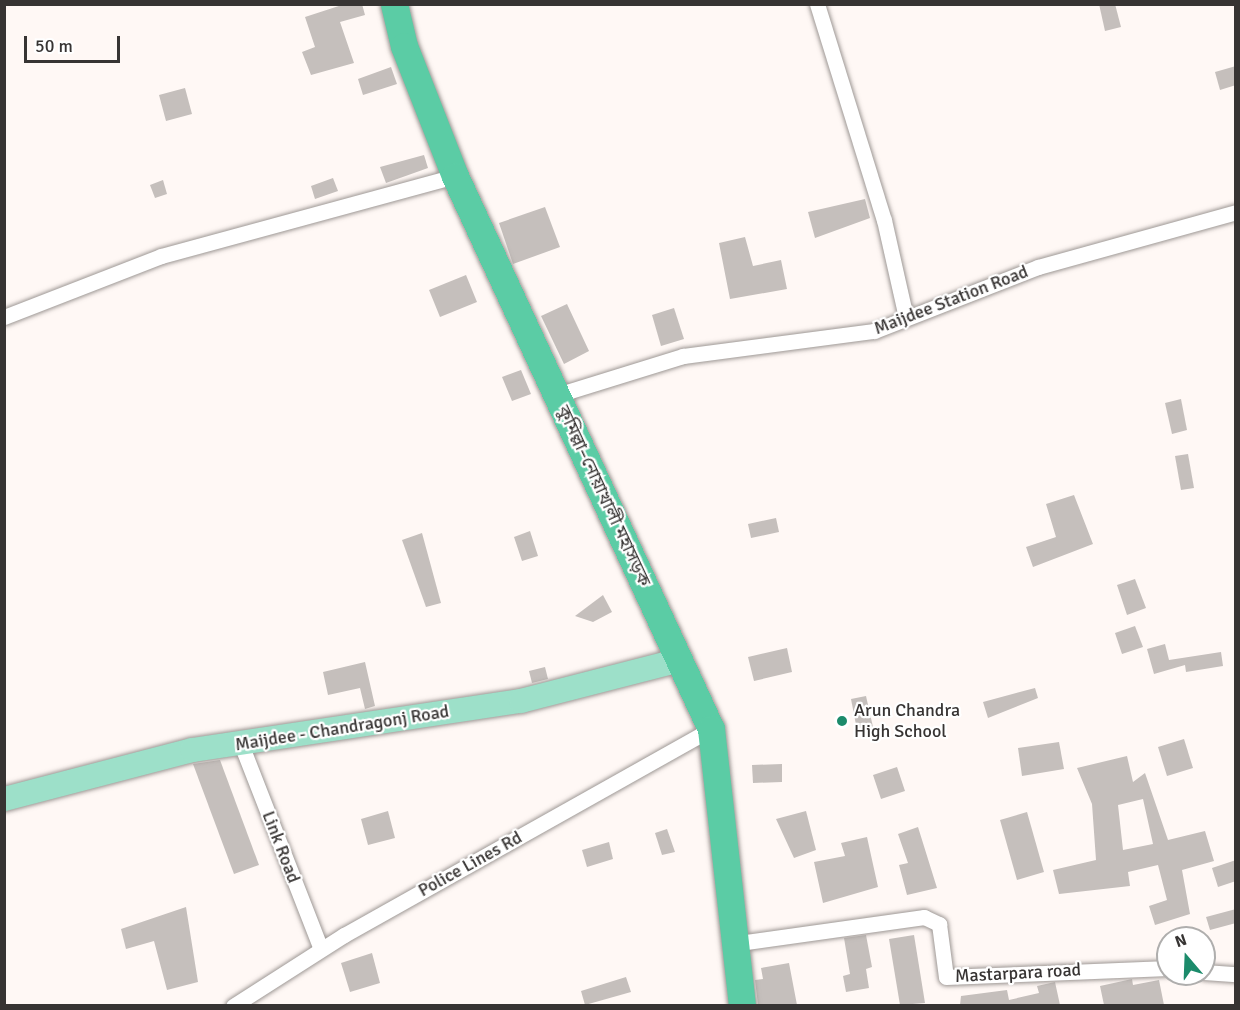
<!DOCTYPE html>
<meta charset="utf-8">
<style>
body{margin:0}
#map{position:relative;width:1240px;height:1010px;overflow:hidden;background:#fff8f5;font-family:Signika,"Noto Sans Bengali",sans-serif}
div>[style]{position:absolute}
.building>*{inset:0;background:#c5bfbc}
.roads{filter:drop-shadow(0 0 2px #9e9895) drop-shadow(0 0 2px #9e9895)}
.street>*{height:15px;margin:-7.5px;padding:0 7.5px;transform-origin:7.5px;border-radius:7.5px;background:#fff}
.primary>*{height:24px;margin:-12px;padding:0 12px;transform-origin:12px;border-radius:12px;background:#9de0c9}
.highway>*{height:27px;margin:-13.5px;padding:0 13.5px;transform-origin:13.5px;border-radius:13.5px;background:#5bcca5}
.dots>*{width:16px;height:16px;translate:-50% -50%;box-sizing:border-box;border:3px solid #fff;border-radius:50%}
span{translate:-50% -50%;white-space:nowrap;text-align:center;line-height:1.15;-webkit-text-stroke:4.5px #fff;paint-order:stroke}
.street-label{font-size:18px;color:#373433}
.poi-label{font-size:18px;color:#373433}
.left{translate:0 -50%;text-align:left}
.frame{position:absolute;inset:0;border:6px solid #373433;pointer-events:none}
.north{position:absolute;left:1156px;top:926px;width:60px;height:60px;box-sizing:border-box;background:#fff;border:2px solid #afaead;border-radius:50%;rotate:341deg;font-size:16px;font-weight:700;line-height:24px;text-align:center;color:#373433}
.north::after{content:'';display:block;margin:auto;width:21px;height:27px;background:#1c8b6b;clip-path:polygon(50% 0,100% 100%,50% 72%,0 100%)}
.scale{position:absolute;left:24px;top:36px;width:96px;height:27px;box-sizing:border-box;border:3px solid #373433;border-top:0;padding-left:8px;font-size:18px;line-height:21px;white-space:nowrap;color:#373433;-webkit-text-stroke:4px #fff;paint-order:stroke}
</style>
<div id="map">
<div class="building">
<div style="clip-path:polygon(345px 4px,362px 4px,365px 15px,340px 22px,354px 63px,311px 75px,302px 52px,315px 47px,305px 17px)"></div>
<div style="clip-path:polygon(1099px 4px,1115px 4px,1121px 27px,1105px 31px)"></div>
<div style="clip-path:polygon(1236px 66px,1236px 85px,1220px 90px,1215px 72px)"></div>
<div style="clip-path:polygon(391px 67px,397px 84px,363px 95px,358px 79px)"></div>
<div style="clip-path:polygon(185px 88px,192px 114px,166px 121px,159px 95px)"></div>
<div style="clip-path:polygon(424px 155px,428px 168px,386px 183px,380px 167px)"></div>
<div style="clip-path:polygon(333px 178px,338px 191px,315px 199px,311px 186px)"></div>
<div style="clip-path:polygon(163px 180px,167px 194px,155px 198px,150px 185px)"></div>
<div style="clip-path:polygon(865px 199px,870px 218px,815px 238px,808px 212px)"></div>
<div style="clip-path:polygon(545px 207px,560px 247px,513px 264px,499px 223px)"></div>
<div style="clip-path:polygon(745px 237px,753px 266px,781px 260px,787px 289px,730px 299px,719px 243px)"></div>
<div style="clip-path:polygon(466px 275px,477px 302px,440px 317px,429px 290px)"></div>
<div style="clip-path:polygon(567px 304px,589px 351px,564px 364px,541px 316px)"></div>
<div style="clip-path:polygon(674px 308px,684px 339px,661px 346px,652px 315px)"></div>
<div style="clip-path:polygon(521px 370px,531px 394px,512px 401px,502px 377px)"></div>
<div style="clip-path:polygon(1181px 399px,1187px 430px,1172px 434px,1165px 403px)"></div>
<div style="clip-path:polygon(1188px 454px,1194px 488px,1181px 490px,1175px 456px)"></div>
<div style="clip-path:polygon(1074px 495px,1093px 544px,1033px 567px,1026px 547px,1056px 537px,1046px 504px)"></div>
<div style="clip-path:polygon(776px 518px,779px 532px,751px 538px,748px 524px)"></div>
<div style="clip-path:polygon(530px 531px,538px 556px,522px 561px,514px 537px)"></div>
<div style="clip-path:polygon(422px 533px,441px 603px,426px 607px,402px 540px)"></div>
<div style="clip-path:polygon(1135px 579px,1146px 608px,1127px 615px,1117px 585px)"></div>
<div style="clip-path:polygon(603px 595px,612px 612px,593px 622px,575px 616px)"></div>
<div style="clip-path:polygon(1135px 626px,1143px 647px,1122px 654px,1115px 633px)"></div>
<div style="clip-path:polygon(1165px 644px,1169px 660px,1221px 652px,1223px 666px,1186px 672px,1185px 665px,1154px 674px,1147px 649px)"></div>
<div style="clip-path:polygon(787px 648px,792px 672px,754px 681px,748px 657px)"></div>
<div style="clip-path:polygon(365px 662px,375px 706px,365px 709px,360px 688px,328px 695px,323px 672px)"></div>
<div style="clip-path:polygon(545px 667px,548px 679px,532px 683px,529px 671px)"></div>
<div style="clip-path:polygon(1035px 688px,1038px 698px,988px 718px,983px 702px)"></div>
<div style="clip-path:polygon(866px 696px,873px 727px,857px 730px,851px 699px)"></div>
<div style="clip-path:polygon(1184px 739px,1193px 768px,1167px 776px,1158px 747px)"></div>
<div style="clip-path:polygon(1059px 742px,1064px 769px,1022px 776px,1018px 748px)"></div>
<div style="clip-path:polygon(evenodd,1127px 756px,1133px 782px,1145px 773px,1168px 840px,1205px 831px,1214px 861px,1182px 870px,1190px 914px,1155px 925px,1149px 906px,1167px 900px,1158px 865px,1128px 872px,1130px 886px,1059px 894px,1053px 870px,1096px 860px,1092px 804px,1077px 768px,1127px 756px,1143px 799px,1153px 844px,1123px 850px,1118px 805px,1143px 799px)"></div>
<div style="clip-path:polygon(220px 760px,259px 865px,234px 874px,193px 764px)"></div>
<div style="clip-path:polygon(782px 764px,782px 782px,753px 783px,752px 765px)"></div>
<div style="clip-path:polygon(897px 767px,905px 791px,881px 799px,873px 775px)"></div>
<div style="clip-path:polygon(388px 811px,395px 838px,368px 845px,361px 819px)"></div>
<div style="clip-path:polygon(806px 811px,816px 850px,794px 858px,776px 819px)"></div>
<div style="clip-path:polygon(1027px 812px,1044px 872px,1017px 880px,1000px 820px)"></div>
<div style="clip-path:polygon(918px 827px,937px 888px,907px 895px,899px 865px,908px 863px,898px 834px)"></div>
<div style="clip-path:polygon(667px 829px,675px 852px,662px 855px,655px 833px)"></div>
<div style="clip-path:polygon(867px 837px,878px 887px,823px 903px,814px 862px,845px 856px,841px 843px)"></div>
<div style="clip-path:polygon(609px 842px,613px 859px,587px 867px,582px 850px)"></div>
<div style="clip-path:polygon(1236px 860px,1236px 881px,1218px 887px,1212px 868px)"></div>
<div style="clip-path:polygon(186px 907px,198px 982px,167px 990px,154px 941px,126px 949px,121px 929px)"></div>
<div style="clip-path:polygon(1236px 909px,1236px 923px,1210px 930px,1206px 917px)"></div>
<div style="clip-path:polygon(866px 935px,872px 967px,866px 969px,869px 988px,846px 992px,843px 976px,850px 974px,844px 938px)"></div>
<div style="clip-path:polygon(914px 935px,925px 1003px,900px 1005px,889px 939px)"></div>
<div style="clip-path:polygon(372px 953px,380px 983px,350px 992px,341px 963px)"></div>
<div style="clip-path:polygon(789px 963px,797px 1005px,758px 1005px,755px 980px,763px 979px,761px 968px)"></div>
<div style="clip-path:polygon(626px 977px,631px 992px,585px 1005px,581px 991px)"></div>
<div style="clip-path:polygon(1132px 979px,1133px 985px,1159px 980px,1164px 1005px,1104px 1005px,1100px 986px)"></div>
<div style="clip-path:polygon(1055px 982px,1060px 1005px,960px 1005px,961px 996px,1007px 990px,1009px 1000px,1039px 993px,1037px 986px)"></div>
</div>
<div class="roads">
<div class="street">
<div style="left:817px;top:4px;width:226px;rotate:72.8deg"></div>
<div style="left:884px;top:220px;width:100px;rotate:77.3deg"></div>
<div style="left:4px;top:317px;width:168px;rotate:-21.2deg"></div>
<div style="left:161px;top:256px;width:305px;rotate:-15.2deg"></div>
<div style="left:557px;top:395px;width:132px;rotate:-17.2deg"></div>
<div style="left:683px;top:356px;width:193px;rotate:-7.5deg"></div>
<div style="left:874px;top:331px;width:176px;rotate:-21.3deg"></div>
<div style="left:1038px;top:267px;width:205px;rotate:-15.5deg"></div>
<div style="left:241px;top:744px;width:220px;rotate:68.7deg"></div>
<div style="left:739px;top:943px;width:187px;rotate:-8deg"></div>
<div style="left:924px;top:917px;width:17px;rotate:25deg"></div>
<div style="left:939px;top:924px;width:53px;rotate:82.5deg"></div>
<div style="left:946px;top:977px;width:222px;rotate:-2.3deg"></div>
<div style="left:1204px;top:972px;width:32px;rotate:4deg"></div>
<div style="left:233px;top:1006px;width:132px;rotate:-32.6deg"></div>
<div style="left:344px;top:935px;width:421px;rotate:-29.3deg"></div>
</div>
<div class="primary">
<div style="left:4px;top:799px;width:194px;rotate:-14.6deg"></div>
<div style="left:192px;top:750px;width:333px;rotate:-8.5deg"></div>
<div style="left:521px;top:701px;width:165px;rotate:-14.4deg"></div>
</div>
<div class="highway">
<div style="left:394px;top:4px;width:43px;rotate:76.6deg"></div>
<div style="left:404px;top:46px;width:140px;rotate:68.6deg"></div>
<div style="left:455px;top:176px;width:609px;rotate:65.16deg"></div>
<div style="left:711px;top:729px;width:279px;rotate:83.6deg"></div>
</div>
</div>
<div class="dots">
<div style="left:842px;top:721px;background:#1c8b6b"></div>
</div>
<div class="street-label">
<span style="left:951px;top:300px;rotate:-21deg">Maijdee Station Road</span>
<span style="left:604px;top:496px;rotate:65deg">কুমিল্লা–নোয়াখালী মহাসড়ক</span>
<span style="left:342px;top:728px;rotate:-9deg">Maijdee - Chandragonj Road</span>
<span style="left:281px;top:847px;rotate:69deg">Link Road</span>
<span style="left:470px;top:864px;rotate:-29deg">Police Lines Rd</span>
<span style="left:1018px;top:973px;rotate:-3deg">Mastarpara road</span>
</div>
<div class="poi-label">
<span class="left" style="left:854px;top:721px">Arun Chandra<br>High School</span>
</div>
<div class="frame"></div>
<div class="north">N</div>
<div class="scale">50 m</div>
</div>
